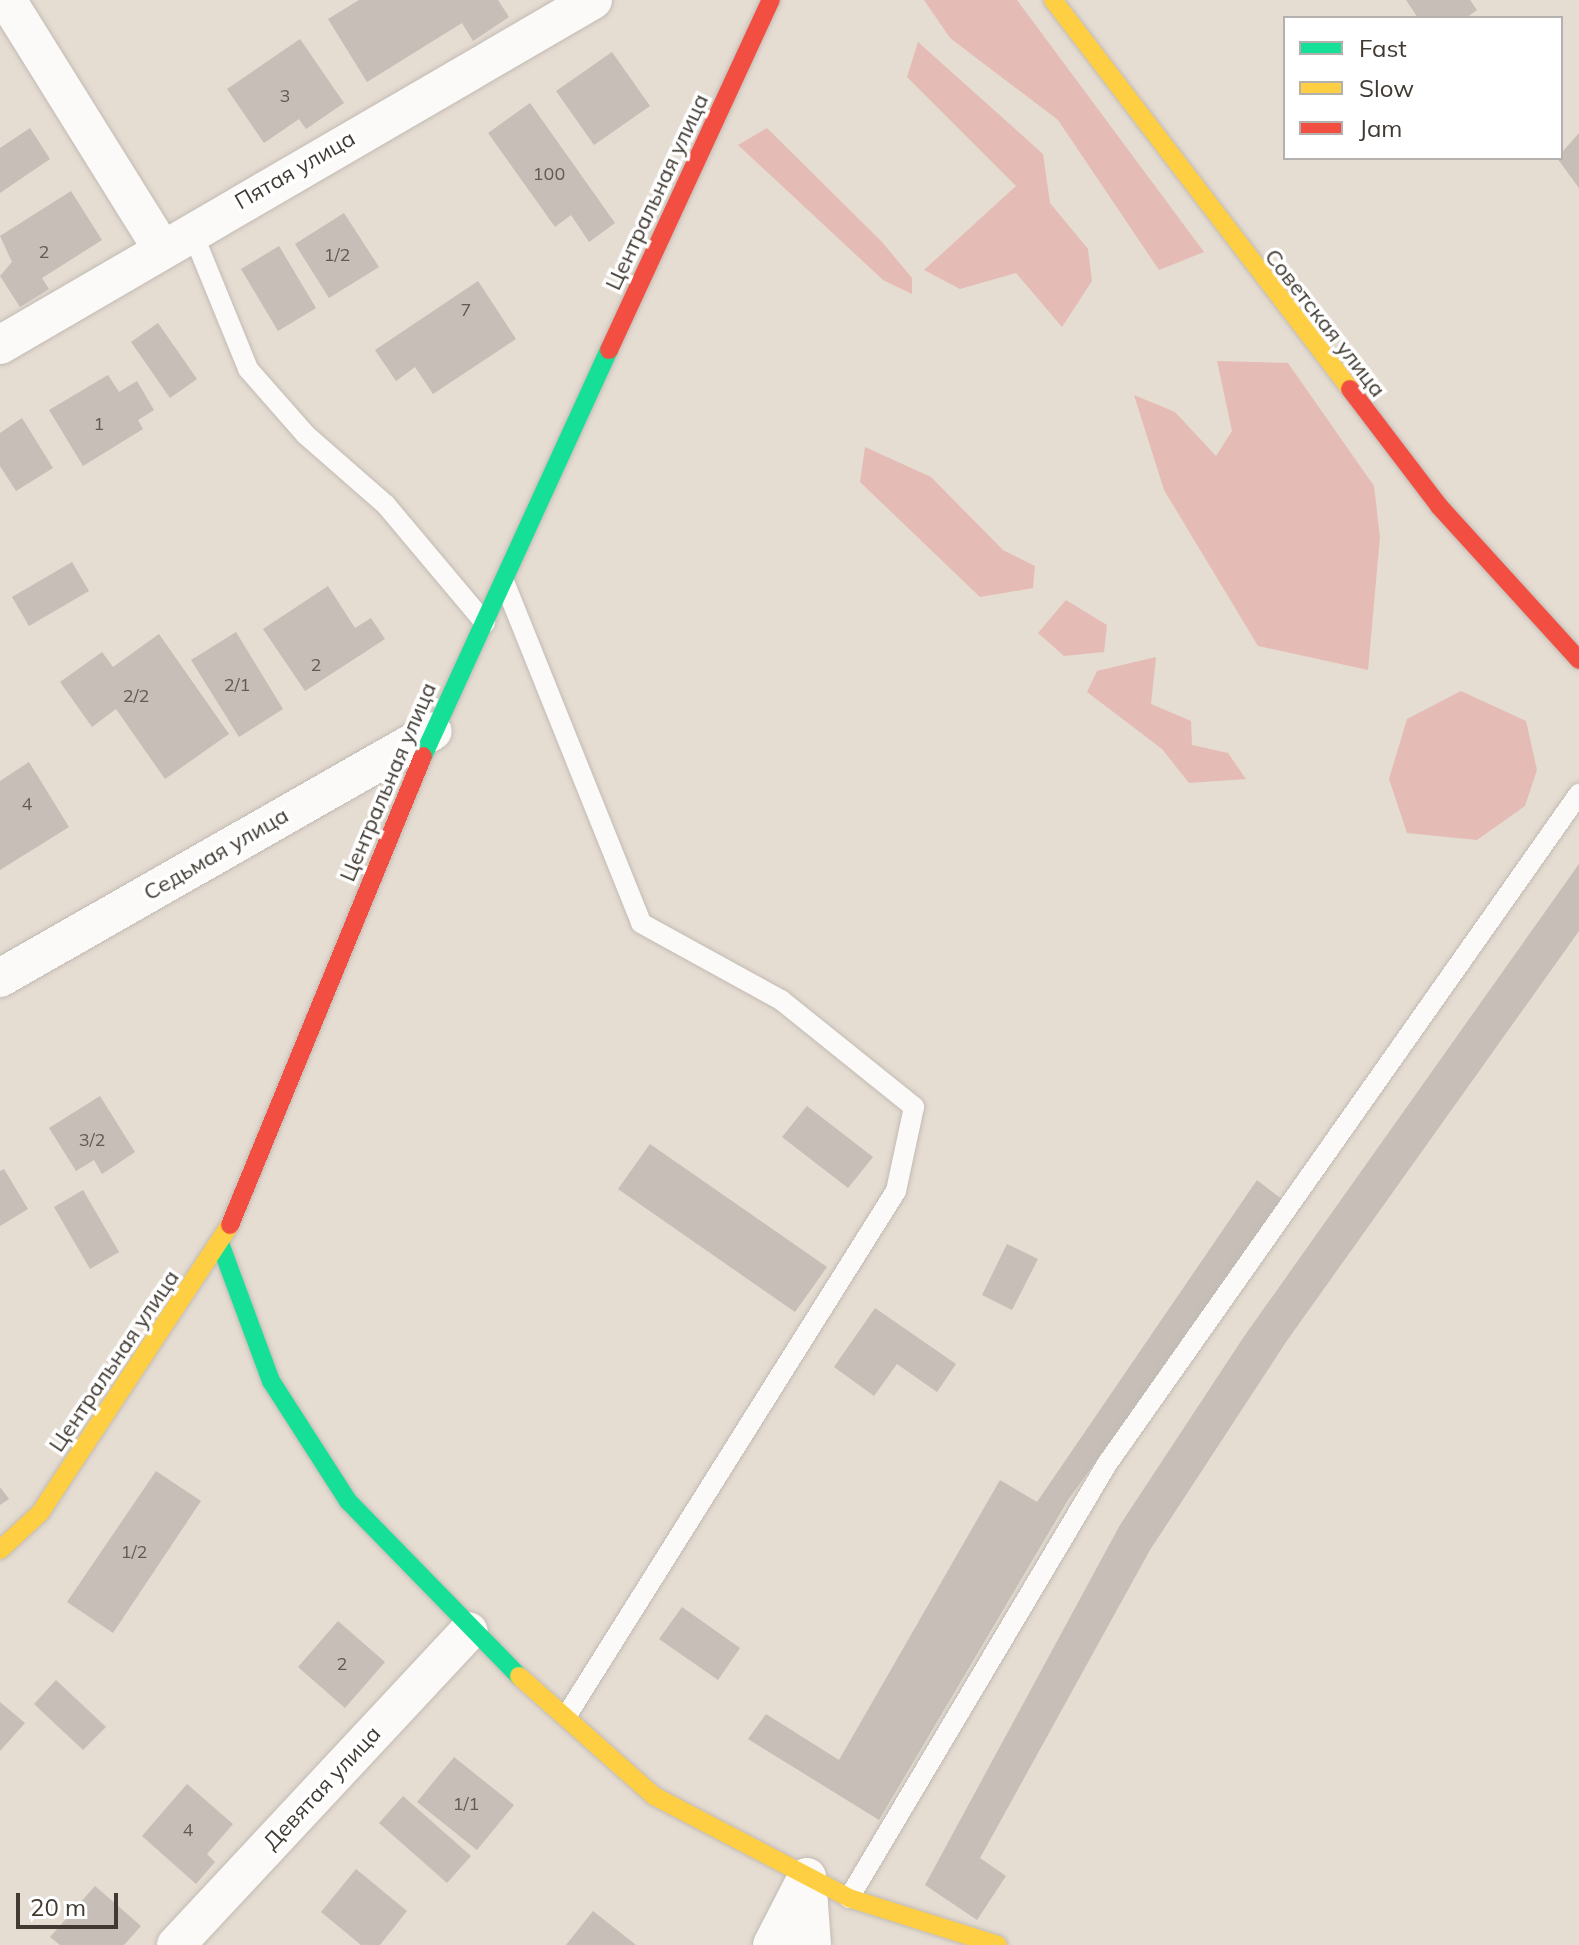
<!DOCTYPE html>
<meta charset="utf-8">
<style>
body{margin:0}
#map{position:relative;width:1579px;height:1945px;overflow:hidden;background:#e5dcd2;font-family:Mulish,sans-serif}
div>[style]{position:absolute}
.green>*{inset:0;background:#e5bcb5}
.building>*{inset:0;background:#c6beb7}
.roads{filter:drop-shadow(0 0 2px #c2bbb3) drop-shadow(0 0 2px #c2bbb3)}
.lane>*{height:20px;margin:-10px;padding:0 10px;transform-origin:10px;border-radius:10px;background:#fbfaf8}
.street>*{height:38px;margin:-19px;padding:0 19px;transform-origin:19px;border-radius:19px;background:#fbfaf8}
.fast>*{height:18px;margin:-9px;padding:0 9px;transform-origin:9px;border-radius:9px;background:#16e098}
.slow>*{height:18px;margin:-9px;padding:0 9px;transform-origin:9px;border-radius:9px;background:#ffcf43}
.jam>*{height:18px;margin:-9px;padding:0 9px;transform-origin:9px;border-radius:9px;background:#f24e42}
span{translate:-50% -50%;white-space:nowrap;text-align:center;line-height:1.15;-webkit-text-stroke:7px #fff;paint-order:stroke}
.number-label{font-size:18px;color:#625b54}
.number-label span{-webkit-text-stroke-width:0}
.street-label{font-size:22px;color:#413a33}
.legend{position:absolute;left:1283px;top:16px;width:280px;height:144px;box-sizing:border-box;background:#fff;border:2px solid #b3b0ad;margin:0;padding:10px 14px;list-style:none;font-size:24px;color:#413a33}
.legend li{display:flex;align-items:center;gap:16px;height:40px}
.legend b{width:40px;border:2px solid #b3b0ad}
.scale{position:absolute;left:16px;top:1893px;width:102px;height:36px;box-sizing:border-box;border:4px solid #413a33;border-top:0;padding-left:10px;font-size:24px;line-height:28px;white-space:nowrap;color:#413a33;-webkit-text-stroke:6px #fff;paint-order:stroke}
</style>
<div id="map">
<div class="green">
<div style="clip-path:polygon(924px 0,1017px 0,1204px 252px,1159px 270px,1058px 120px,950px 38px)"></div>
<div style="clip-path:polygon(918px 42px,1043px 154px,1050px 203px,1088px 249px,1092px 281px,1062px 327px,1016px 273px,960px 289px,924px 270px,1016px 186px,907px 77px)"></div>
<div style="clip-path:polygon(767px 128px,882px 242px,912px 278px,912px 294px,883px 280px,738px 145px)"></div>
<div style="clip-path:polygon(1217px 361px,1288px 363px,1374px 486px,1380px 537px,1368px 670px,1258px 646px,1164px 490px,1134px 395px,1175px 412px,1216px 456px,1232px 431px)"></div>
<div style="clip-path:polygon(865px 447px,931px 477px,1003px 550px,1035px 566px,1033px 588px,980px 597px,860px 482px)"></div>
<div style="clip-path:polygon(1066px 600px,1107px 625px,1104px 652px,1064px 656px,1038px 633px)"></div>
<div style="clip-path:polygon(1156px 657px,1151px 704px,1191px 721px,1192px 745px,1228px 753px,1246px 779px,1189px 783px,1162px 749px,1087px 692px,1097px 671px)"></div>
<div style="clip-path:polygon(1461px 691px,1526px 721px,1537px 770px,1525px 806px,1477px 840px,1407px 833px,1389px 779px,1407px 719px)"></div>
</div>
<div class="building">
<div style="clip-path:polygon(359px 0,498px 0,509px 17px,473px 41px,462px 23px,367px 82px,328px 19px)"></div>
<div style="clip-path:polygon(1406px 0,1470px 0,1477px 10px,1466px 18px,1418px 18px)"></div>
<div style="clip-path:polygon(300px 39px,344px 103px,306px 129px,299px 119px,264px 143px,227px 89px)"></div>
<div style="clip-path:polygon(612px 52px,650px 106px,594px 145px,556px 91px)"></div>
<div style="clip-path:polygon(530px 103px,615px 223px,589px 242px,571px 215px,555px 227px,488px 133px)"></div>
<div style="clip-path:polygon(30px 128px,50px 159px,0 193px,0 148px)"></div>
<div style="clip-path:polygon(1579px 133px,1579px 188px,1557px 158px)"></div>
<div style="clip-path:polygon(71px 191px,102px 240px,42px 278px,49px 289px,20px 307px,0 276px,12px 262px,0 236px)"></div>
<div style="clip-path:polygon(344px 213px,379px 267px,329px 298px,295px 244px)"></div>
<div style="clip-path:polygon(279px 246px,316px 308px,278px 331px,241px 269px)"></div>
<div style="clip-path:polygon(478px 281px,516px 339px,433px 394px,415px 367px,396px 381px,375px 350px)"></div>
<div style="clip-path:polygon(158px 323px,197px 379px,170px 398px,131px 342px)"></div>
<div style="clip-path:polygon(108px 375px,119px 392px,137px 381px,154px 410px,138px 420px,143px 429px,83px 466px,49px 410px)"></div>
<div style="clip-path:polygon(22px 418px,53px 468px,16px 491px,0 466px,0 433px)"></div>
<div style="clip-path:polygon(72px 562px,89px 591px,29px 626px,12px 597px)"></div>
<div style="clip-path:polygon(328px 586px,355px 628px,371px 618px,385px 639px,305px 691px,263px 629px)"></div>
<div style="clip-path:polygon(236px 632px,283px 709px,239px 737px,191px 660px)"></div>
<div style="clip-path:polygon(159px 634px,229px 734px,165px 779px,116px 709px,92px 727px,60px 682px,102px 652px,113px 667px)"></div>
<div style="clip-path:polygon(29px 762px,69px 827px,0 870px,0 781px)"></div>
<div style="clip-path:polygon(1579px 864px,1579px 931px,1286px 1342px,1150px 1550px,980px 1858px,1006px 1876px,977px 1920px,925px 1885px,1120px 1525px,1243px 1338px)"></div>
<div style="clip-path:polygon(100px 1096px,135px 1152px,102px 1174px,94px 1160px,76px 1171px,49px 1128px)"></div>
<div style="clip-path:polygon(807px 1106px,873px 1157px,848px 1188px,782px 1137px)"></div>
<div style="clip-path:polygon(650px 1144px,827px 1267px,795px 1312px,618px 1189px)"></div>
<div style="clip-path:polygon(4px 1169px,28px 1209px,0 1226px,0 1171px)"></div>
<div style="clip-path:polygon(1257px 1180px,1284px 1201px,1068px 1500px,879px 1820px,748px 1739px,766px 1714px,839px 1760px,1000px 1480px,1037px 1502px)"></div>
<div style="clip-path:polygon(83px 1190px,119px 1252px,90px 1269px,54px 1207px)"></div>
<div style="clip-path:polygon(1007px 1244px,1038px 1259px,1012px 1310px,982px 1295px)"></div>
<div style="clip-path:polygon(875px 1308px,956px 1364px,937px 1392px,897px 1364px,874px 1396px,834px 1367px)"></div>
<div style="clip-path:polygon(156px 1471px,201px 1501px,113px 1633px,67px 1602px)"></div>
<div style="clip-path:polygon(0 1487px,9px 1499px,0 1505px)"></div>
<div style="clip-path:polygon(682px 1607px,740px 1648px,718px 1680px,659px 1639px)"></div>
<div style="clip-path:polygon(338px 1621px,385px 1662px,345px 1708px,298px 1667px)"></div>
<div style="clip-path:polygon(56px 1680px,106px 1727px,83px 1750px,34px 1704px)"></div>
<div style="clip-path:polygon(0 1702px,25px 1723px,0 1751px)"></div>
<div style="clip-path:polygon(454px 1757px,514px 1805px,477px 1850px,417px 1802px)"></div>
<div style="clip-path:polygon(187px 1784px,233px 1824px,207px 1854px,215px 1862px,196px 1884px,142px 1836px)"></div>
<div style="clip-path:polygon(403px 1796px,471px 1856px,447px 1883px,379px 1823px)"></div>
<div style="clip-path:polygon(356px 1869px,407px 1911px,380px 1945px,361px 1945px,321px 1912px)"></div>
<div style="clip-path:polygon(95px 1886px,141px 1926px,124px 1945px,60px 1945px,50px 1937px)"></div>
<div style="clip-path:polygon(593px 1911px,636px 1945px,566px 1945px)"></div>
</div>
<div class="roads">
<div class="lane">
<div style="left:191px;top:229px;width:151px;rotate:67.8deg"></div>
<div style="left:248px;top:369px;width:88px;rotate:48.7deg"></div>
<div style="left:306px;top:435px;width:106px;rotate:41.2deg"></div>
<div style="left:386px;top:505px;width:154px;rotate:50deg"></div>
<div style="left:505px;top:584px;width:365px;rotate:68.1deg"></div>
<div style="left:641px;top:923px;width:160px;rotate:28.8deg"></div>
<div style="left:781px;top:1000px;width:171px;rotate:38.8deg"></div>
<div style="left:914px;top:1107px;width:86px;rotate:102.1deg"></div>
<div style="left:896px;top:1191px;width:619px;rotate:122.12deg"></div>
<div style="left:849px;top:1898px;width:505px;rotate:-59.27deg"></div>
<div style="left:1107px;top:1464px;width:820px;rotate:-54.84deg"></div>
</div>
<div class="street">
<div style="left:7px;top:0;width:290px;rotate:58.1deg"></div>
<div style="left:0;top:345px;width:686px;rotate:-30.19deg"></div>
<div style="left:0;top:978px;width:498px;rotate:-29.7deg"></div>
<div style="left:807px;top:1877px;width:68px;rotate:85.8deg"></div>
<div style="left:176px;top:1945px;width:429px;rotate:-47deg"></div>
<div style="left:772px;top:1945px;width:76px;rotate:-62.8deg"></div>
</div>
<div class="fast">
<div style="left:423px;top:756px;width:447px;rotate:-65.4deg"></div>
<div style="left:221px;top:1246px;width:144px;rotate:69.7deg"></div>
<div style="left:271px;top:1381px;width:143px;rotate:57.3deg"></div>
<div style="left:348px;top:1501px;width:245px;rotate:45.7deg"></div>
</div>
<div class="slow">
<div style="left:1053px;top:0;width:489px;rotate:52.6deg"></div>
<div style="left:0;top:1550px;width:54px;rotate:-42.8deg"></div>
<div style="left:40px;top:1513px;width:345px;rotate:-56.6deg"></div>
<div style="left:519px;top:1676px;width:181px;rotate:41.6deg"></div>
<div style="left:654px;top:1796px;width:220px;rotate:27.6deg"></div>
<div style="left:849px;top:1898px;width:156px;rotate:17.5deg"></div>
</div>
<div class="jam">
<div style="left:609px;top:350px;width:386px;rotate:-65.2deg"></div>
<div style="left:1350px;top:389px;width:147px;rotate:52.7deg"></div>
<div style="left:1439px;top:506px;width:208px;rotate:47.7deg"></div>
<div style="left:230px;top:1225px;width:507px;rotate:-67.63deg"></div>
</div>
</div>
<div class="number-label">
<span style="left:285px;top:96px">3</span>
<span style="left:549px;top:174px">100</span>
<span style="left:44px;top:252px">2</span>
<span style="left:337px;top:255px">1/2</span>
<span style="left:466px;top:310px">7</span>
<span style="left:99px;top:424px">1</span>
<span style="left:316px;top:665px">2</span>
<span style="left:237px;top:685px">2/1</span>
<span style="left:136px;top:696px">2/2</span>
<span style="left:27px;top:804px">4</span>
<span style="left:92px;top:1140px">3/2</span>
<span style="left:134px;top:1552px">1/2</span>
<span style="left:342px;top:1664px">2</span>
<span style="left:466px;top:1804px">1/1</span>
<span style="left:188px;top:1830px">4</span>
</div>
<div class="street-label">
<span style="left:295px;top:170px;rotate:-30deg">Пятая улица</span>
<span style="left:657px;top:192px;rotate:-65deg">Центральная улица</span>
<span style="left:1325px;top:323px;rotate:52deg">Советская улица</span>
<span style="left:388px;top:782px;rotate:-67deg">Центральная улица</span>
<span style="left:216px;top:854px;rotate:-30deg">Седьмая улица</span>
<span style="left:114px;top:1361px;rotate:-56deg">Центральная улица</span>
<span style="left:322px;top:1788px;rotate:-47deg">Девятая улица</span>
</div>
<ul class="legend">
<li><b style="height:10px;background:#16e098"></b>Fast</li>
<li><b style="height:10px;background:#ffcf43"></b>Slow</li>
<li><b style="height:10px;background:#f24e42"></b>Jam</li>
</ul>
<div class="scale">20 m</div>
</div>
